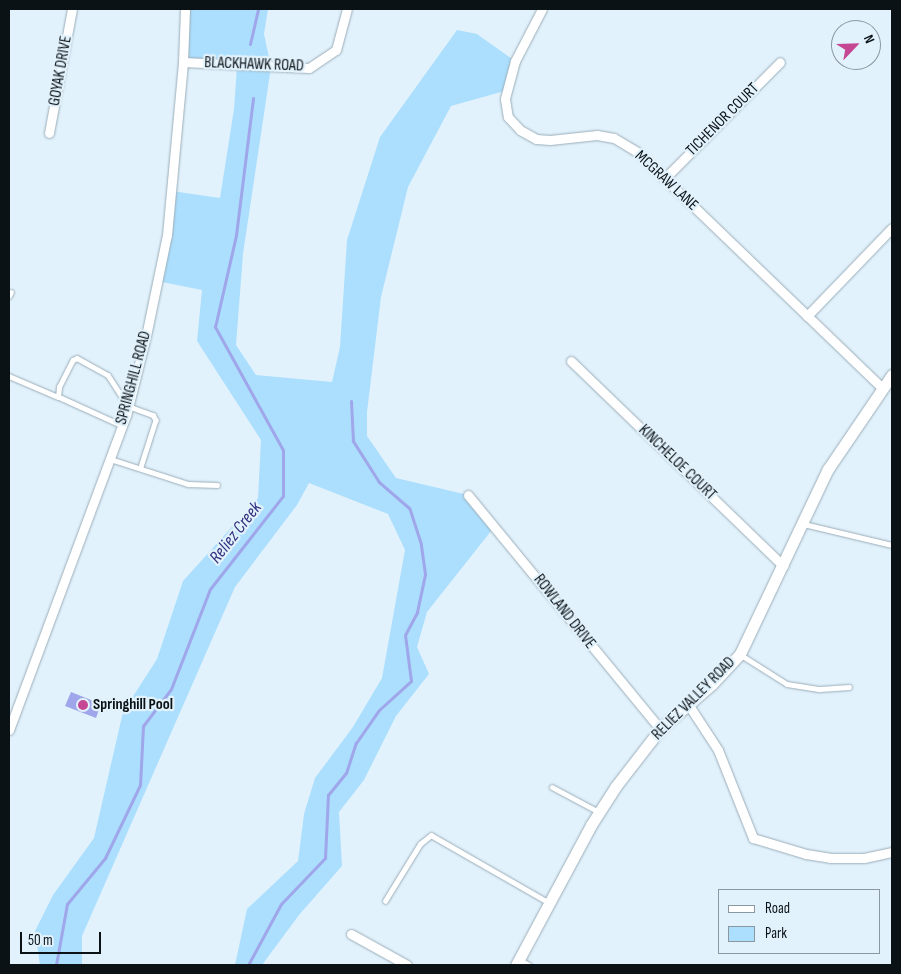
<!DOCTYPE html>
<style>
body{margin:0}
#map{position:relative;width:901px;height:974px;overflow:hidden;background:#e2f2fc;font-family:"Sofia Sans Condensed",sans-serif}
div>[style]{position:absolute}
.green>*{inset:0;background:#acdffd}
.water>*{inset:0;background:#9fa6ea}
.stream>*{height:3px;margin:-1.5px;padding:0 1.5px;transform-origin:1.5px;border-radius:1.5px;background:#9fa6ea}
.roads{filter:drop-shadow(0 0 1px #9aadb9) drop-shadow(0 0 1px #9aadb9)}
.service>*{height:4.5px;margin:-2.25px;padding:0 2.25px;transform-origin:2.25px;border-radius:2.25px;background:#fff}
.minor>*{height:9px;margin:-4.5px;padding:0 4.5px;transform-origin:4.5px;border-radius:4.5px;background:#fff}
.secondary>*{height:11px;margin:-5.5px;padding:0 5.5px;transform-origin:5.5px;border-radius:5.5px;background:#fff}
.dots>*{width:14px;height:14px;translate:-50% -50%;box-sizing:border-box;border:2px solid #e2f2fc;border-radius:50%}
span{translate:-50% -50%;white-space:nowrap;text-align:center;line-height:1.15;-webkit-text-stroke:4.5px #e2f2fc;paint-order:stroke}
.street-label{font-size:16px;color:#0b1216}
.poi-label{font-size:16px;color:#0b1216;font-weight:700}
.left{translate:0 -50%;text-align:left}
.water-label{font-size:18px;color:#33317f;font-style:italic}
.frame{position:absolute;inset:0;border:10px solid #0b1216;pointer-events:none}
.legend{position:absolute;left:718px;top:889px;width:162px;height:65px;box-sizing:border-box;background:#e2f2fc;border:1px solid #8c98a0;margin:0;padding:6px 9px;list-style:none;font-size:15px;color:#0b1216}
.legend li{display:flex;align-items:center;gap:10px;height:25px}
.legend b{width:25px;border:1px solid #8c98a0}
.north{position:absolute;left:831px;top:20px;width:50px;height:50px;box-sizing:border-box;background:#e2f2fc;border:1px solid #8c98a0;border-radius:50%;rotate:66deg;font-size:14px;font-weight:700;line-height:20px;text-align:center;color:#0b1216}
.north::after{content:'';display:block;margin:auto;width:18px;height:22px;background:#c54692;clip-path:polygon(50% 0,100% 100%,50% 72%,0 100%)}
.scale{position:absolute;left:20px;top:932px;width:81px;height:22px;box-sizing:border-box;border:2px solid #0b1216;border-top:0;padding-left:6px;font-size:15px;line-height:18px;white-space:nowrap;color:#0b1216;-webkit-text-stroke:4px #e2f2fc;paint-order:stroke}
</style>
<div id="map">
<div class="green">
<div style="clip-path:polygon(185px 9px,268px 9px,264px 34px,271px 67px,243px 254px,236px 345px,256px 375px,332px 382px,340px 347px,347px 240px,380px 137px,457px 30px,477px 34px,515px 61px,508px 90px,451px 106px,408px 187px,381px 297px,367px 412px,367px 436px,396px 478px,468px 495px,495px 526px,427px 612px,417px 647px,429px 674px,396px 716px,364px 780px,339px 812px,342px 866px,299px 915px,262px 965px,235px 965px,247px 909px,298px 861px,304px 814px,315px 778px,353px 727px,382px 678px,405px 550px,388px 514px,309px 483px,297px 505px,235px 587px,82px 936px,82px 965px,40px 965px,35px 931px,53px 895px,94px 838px,123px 712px,157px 659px,183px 581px,258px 498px,261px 440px,197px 341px,202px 290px,157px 281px,172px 191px,220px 198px,234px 109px,237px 66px,183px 62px)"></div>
</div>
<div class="water">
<div style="clip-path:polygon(71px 692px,101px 704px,96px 718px,65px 706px)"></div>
</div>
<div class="stream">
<div style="left:250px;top:44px;width:36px;rotate:-77deg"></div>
<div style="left:56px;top:965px;width:62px;rotate:-79.8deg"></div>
<div style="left:67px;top:904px;width:60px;rotate:-50.4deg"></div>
<div style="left:105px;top:858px;width:81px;rotate:-64.4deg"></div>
<div style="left:140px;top:785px;width:59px;rotate:-87.1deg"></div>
<div style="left:143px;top:726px;width:46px;rotate:-52.9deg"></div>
<div style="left:171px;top:689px;width:107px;rotate:-68.7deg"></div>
<div style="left:210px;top:589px;width:118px;rotate:-51.9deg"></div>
<div style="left:283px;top:496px;width:46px;rotate:-90deg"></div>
<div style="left:283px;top:450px;width:141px;rotate:-118.9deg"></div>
<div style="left:215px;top:327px;width:94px;rotate:-77.1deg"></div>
<div style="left:236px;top:235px;width:138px;rotate:-82.9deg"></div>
<div style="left:248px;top:965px;width:69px;rotate:-61.6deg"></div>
<div style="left:281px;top:904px;width:64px;rotate:-46.3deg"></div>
<div style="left:325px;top:858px;width:63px;rotate:-87.3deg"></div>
<div style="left:328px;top:795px;width:28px;rotate:-51deg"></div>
<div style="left:346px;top:773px;width:32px;rotate:-72deg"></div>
<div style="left:356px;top:743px;width:40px;rotate:-55.1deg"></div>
<div style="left:379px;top:710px;width:43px;rotate:-42.2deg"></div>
<div style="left:411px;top:681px;width:46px;rotate:-97.4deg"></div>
<div style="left:405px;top:635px;width:26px;rotate:-62deg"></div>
<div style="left:417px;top:612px;width:39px;rotate:-78deg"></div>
<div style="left:425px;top:574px;width:30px;rotate:-98deg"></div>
<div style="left:421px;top:544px;width:38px;rotate:-108deg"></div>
<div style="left:409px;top:508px;width:40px;rotate:-139deg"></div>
<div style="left:379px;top:482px;width:49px;rotate:-122.4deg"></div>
<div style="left:353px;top:441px;width:40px;rotate:-92.9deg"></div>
</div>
<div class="roads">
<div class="service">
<div style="left:9px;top:296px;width:4px;rotate:-63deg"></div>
<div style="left:9px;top:376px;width:53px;rotate:23.2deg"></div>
<div style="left:122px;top:426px;width:70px;rotate:-155.6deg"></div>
<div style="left:58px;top:397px;width:10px;rotate:-84deg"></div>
<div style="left:59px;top:387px;width:30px;rotate:-63deg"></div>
<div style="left:73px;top:360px;width:4px;rotate:-27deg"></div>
<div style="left:77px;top:358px;width:35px;rotate:29deg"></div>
<div style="left:108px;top:375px;width:37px;rotate:57deg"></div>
<div style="left:128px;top:406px;width:27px;rotate:20deg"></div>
<div style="left:153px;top:415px;width:6px;rotate:59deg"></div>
<div style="left:156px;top:420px;width:49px;rotate:107.7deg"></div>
<div style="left:110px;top:459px;width:82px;rotate:17.8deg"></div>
<div style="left:188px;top:484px;width:29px;rotate:2deg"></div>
<div style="left:804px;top:524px;width:90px;rotate:13.4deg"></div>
<div style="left:741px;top:655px;width:54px;rotate:32.2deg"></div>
<div style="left:787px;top:684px;width:33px;rotate:9deg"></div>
<div style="left:820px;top:689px;width:29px;rotate:-4deg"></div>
<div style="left:552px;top:787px;width:53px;rotate:28deg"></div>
<div style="left:385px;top:901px;width:67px;rotate:-58.4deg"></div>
<div style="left:420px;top:844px;width:14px;rotate:-39deg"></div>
<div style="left:431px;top:835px;width:135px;rotate:29.8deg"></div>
<div style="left:520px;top:960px;width:10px;rotate:29deg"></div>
</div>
<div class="minor">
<div style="left:542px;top:9px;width:59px;rotate:117.4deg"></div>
<div style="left:515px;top:61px;width:39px;rotate:105deg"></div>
<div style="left:505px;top:99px;width:18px;rotate:81deg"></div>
<div style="left:508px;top:117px;width:18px;rotate:47deg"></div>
<div style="left:520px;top:130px;width:18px;rotate:29deg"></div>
<div style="left:536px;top:139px;width:14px;rotate:4deg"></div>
<div style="left:550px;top:140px;width:47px;rotate:-6.1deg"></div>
<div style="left:597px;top:135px;width:17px;rotate:10deg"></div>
<div style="left:614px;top:138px;width:27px;rotate:31deg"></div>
<div style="left:637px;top:152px;width:340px;rotate:43.9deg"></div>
<div style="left:183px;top:62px;width:126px;rotate:2.7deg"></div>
<div style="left:309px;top:68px;width:32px;rotate:-34deg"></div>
<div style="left:336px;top:50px;width:42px;rotate:-75deg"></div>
<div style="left:49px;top:133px;width:126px;rotate:-79.5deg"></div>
<div style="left:665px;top:178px;width:163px;rotate:-45.2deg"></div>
<div style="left:807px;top:316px;width:122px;rotate:-46deg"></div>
<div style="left:571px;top:361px;width:295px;rotate:44deg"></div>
<div style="left:468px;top:495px;width:303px;rotate:50.6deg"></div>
<div style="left:688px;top:704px;width:55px;rotate:56.9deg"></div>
<div style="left:718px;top:750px;width:95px;rotate:68.3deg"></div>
<div style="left:753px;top:838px;width:55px;rotate:16.8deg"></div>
<div style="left:806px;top:854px;width:24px;rotate:9deg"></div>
<div style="left:830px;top:858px;width:34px"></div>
<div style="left:864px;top:858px;width:29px;rotate:-12deg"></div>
<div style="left:9px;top:730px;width:335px;rotate:-69.6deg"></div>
<div style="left:126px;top:416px;width:82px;rotate:-76deg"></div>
<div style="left:146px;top:336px;width:103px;rotate:-78.3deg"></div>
<div style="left:167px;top:235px;width:174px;rotate:-84.7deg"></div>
<div style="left:183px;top:62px;width:53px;rotate:-87.8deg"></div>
<div style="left:351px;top:934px;width:64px;rotate:29deg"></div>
</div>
<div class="secondary">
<div style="left:516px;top:965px;width:159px;rotate:-61.8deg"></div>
<div style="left:591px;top:825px;width:46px;rotate:-57.3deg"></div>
<div style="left:616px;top:786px;width:72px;rotate:-52.3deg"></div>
<div style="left:660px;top:729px;width:69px;rotate:-40.9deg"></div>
<div style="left:712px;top:684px;width:41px;rotate:-47deg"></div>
<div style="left:740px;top:654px;width:205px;rotate:-64.6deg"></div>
<div style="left:828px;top:469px;width:114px;rotate:-55.8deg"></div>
</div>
</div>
<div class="dots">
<div style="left:83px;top:705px;background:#c54692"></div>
</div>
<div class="street-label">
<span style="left:254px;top:65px;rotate:2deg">BLACKHAWK ROAD</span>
<span style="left:61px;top:71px;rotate:-80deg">GOYAK DRIVE</span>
<span style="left:723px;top:120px;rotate:-45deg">TICHENOR COURT</span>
<span style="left:666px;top:181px;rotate:43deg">MCGRAW LANE</span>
<span style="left:134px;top:378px;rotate:-75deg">SPRINGHILL ROAD</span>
<span style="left:677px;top:463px;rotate:44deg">KINCHELOE COURT</span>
<span style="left:564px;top:612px;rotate:52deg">ROWLAND DRIVE</span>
<span style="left:694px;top:699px;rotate:-45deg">RELIEZ VALLEY ROAD</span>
</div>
<div class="poi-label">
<span class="left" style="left:93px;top:705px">Springhill Pool</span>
</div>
<div class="water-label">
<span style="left:236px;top:533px;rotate:-52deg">Reliez Creek</span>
</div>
<div class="frame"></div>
<ul class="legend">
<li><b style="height:6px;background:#fff"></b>Road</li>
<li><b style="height:14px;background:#acdffd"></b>Park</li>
</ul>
<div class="north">N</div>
<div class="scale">50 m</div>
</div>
